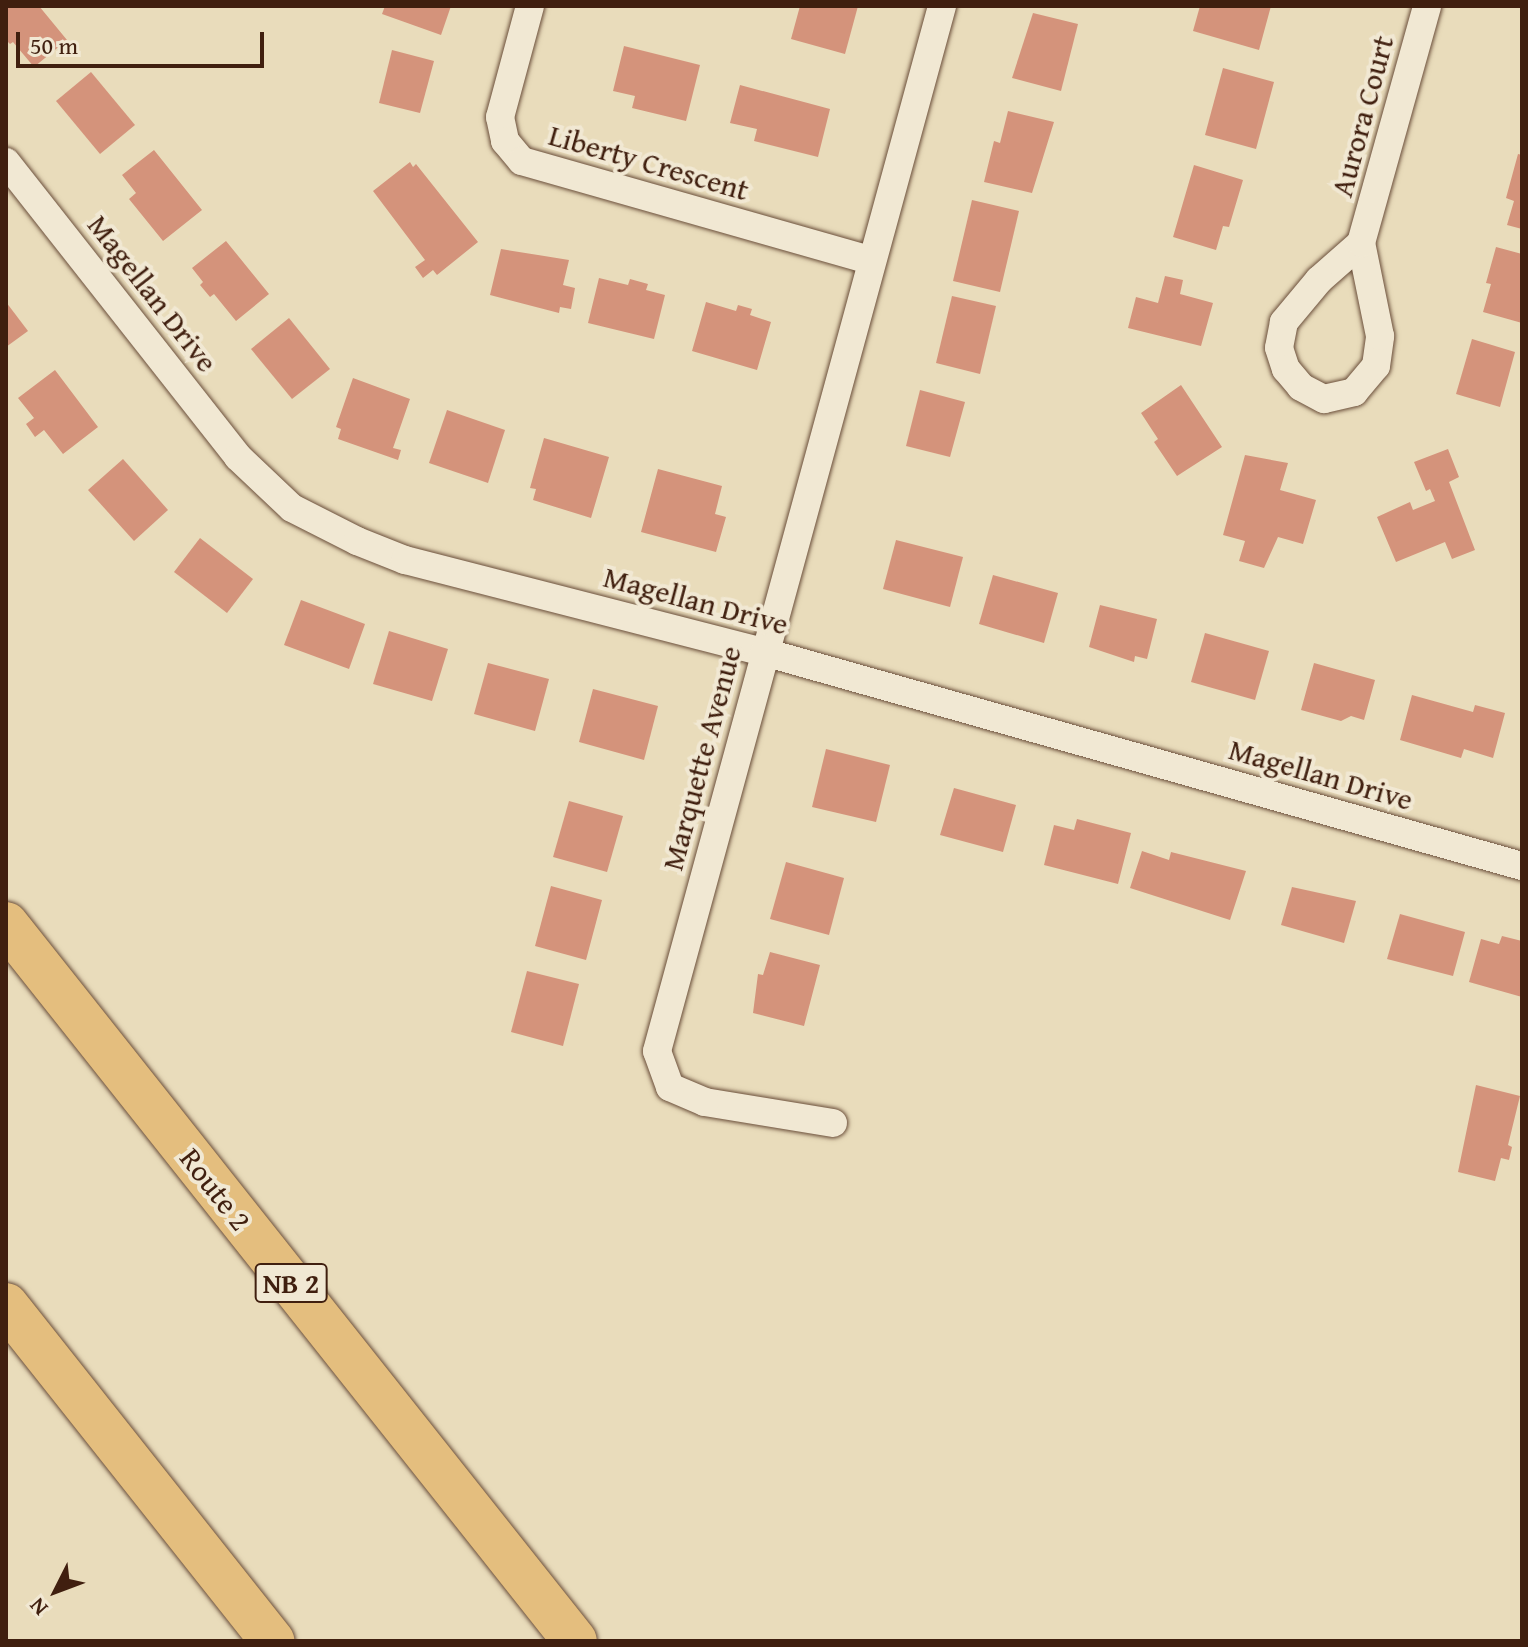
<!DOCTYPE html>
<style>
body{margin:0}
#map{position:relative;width:1528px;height:1647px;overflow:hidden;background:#e9dcbb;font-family:"Gentium Book Plus",serif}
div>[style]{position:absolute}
.building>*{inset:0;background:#d4937b}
.roads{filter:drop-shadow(0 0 2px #6a4e3a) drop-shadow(0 0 2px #6a4e3a)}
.street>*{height:28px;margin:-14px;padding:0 14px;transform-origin:14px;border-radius:14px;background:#f1e8d3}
.highway>*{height:44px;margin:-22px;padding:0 22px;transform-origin:22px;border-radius:22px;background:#e4be7e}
span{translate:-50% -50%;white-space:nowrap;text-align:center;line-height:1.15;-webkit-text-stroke:8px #f1e8d3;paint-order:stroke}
.shield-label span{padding:2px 6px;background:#f1e8d3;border:2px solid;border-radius:6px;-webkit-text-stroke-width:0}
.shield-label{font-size:28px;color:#401f0f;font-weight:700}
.street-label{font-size:30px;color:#401f0f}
.frame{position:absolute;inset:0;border:8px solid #401f0f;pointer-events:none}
.north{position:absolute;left:16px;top:1551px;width:80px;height:80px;-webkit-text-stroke:6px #f1e8d3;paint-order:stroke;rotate:228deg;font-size:22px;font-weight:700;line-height:32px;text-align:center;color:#401f0f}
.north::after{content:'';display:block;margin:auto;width:28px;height:36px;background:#401f0f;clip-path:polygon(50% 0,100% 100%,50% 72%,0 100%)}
.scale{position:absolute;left:16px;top:32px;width:248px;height:36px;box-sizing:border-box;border:4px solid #401f0f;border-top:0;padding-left:10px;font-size:24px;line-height:28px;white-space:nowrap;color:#401f0f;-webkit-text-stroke:6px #f1e8d3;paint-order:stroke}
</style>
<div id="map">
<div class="building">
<div style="clip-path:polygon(6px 6px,39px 6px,67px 40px,34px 67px,13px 42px,10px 44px,6px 40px)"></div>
<div style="clip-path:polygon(385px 6px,451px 6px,441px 35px,382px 14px)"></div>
<div style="clip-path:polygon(800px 6px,858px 6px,845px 54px,791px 39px)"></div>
<div style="clip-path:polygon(1200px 6px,1271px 6px,1259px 50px,1193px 31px)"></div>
<div style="clip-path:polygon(1033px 13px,1078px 24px,1061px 91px,1012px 78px)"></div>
<div style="clip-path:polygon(624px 46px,700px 65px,686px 121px,632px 108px,635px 96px,613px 91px)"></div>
<div style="clip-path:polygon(392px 50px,434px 61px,420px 113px,379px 103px)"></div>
<div style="clip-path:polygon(1223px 68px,1274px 82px,1256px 149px,1205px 135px)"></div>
<div style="clip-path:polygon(91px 72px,135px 125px,100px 154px,56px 101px)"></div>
<div style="clip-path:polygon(740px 85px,830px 109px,818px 157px,754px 141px,757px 129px,730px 123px)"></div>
<div style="clip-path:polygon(1008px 111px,1054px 122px,1032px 193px,984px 182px,994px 141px,1000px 143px)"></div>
<div style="clip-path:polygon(154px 150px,202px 210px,163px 241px,129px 199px,136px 193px,122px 175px)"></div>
<div style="clip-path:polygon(1518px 154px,1522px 155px,1522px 229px,1507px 225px,1514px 201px,1506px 198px)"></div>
<div style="clip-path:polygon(410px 162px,413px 167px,416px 164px,478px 242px,437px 275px,433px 270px,423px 278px,415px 267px,425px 260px,373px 191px)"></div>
<div style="clip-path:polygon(1194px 165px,1243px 180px,1229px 227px,1223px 226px,1216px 250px,1173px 237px)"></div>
<div style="clip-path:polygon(972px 200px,1019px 211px,1000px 292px,953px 281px)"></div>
<div style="clip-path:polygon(226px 241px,269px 294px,236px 321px,214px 294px,210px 297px,200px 285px,203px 282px,192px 268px)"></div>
<div style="clip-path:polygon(1496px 247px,1522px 254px,1522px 323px,1483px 312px,1491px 284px,1486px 283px)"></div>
<div style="clip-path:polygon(501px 249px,569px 260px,563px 285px,575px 288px,571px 309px,560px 307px,559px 313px,490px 295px)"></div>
<div style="clip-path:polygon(1165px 276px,1183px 280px,1180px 294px,1213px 303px,1201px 346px,1128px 328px,1136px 297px,1158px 303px)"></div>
<div style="clip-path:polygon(599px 278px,628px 285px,630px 279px,648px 284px,646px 290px,665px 295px,654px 339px,588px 323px)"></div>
<div style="clip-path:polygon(952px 296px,996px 306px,980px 374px,936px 363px)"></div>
<div style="clip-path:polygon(6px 302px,28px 331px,6px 347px)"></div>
<div style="clip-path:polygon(706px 302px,736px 311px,738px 305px,752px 309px,750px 315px,771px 322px,757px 370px,692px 351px)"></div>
<div style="clip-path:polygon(289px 318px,330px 369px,292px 399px,251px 349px)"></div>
<div style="clip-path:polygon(1472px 339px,1515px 352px,1500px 407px,1456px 394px)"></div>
<div style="clip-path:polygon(55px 370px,98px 427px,63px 454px,44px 430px,35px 437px,26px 424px,34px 418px,18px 398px)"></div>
<div style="clip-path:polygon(353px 378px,410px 399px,393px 448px,401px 450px,398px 460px,338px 439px,341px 429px,336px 427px)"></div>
<div style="clip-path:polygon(1181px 385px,1222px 447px,1177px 476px,1154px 442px,1158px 439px,1141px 413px)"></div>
<div style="clip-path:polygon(920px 390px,965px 402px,950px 457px,906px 446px)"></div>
<div style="clip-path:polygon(447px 410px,505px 430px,488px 483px,429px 463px)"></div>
<div style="clip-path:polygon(544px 438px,609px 457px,591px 518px,533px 500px,536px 489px,530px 488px)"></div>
<div style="clip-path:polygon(1448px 449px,1459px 477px,1449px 482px,1475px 550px,1452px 559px,1445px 542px,1396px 562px,1377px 517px,1410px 502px,1413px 510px,1435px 501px,1430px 489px,1426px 491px,1414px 462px)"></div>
<div style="clip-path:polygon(1245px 455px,1288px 463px,1280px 490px,1316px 500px,1303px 544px,1278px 537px,1264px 568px,1239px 561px,1245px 541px,1223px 535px)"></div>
<div style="clip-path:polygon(123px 459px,168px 510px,134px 541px,88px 490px)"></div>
<div style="clip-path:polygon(658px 469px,722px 486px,715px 514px,726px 517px,716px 552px,641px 532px)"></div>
<div style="clip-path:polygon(200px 538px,253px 579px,227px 613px,174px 572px)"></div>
<div style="clip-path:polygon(896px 540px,963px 557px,950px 607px,883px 589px)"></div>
<div style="clip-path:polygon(993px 575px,1058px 593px,1044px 643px,979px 624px)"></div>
<div style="clip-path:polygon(301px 600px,365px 624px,349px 669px,284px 645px)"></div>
<div style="clip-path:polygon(1100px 605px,1157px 619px,1147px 659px,1135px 656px,1134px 662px,1089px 647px)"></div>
<div style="clip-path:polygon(389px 631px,448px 649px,432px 701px,373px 684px)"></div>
<div style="clip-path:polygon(1205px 633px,1269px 651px,1255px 700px,1191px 682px)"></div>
<div style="clip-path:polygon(488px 663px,549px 679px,535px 731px,474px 714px)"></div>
<div style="clip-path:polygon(1314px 663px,1375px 680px,1364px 720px,1351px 716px,1341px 721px,1301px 710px)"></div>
<div style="clip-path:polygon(593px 689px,658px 706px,644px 760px,579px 742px)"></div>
<div style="clip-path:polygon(1412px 695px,1473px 712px,1475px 705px,1505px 713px,1493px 758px,1464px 749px,1461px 758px,1400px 740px)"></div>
<div style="clip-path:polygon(826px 749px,890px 765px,876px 822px,812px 807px)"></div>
<div style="clip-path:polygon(954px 788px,1016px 805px,1003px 852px,940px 835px)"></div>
<div style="clip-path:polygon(569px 801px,623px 816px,607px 872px,553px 857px)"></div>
<div style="clip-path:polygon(1077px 819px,1131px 833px,1118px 884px,1044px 865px,1054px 825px,1074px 830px)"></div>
<div style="clip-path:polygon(1142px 851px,1169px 860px,1171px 852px,1246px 871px,1230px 920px,1130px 888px)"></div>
<div style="clip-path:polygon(786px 862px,844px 878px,829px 935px,770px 919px)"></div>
<div style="clip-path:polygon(551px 886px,602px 900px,586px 960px,535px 946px)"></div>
<div style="clip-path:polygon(1292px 887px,1356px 901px,1344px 943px,1281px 925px)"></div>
<div style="clip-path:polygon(1400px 914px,1465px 932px,1453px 976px,1387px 959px)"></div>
<div style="clip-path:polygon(1502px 936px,1522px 941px,1522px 997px,1469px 982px,1481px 939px,1499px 944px)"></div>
<div style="clip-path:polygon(770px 952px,820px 965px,804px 1026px,753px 1013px,758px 974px,763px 975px)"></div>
<div style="clip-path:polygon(527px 971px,579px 984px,563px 1046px,511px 1032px)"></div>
<div style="clip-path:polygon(1476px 1085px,1520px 1096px,1508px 1145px,1512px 1147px,1509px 1160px,1501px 1158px,1495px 1181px,1458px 1172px)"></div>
</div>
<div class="roads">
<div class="street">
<div style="left:530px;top:6px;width:115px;rotate:105.1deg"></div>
<div style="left:500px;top:117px;width:25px;rotate:78deg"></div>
<div style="left:505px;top:141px;width:26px;rotate:50deg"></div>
<div style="left:522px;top:161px;width:362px;rotate:15.9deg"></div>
<div style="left:6px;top:162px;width:375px;rotate:51.8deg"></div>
<div style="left:238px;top:457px;width:74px;rotate:43.4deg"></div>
<div style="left:292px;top:508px;width:73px;rotate:26.9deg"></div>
<div style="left:357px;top:541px;width:52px;rotate:21.6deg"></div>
<div style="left:405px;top:560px;width:371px;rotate:14.4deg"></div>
<div style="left:764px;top:652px;width:788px;rotate:15.77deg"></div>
<div style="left:1361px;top:243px;width:56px;rotate:138.6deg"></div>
<div style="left:1319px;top:280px;width:55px;rotate:129.8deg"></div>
<div style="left:1284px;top:322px;width:26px;rotate:101deg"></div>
<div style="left:1279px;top:348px;width:22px;rotate:72deg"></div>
<div style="left:1286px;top:369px;width:23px;rotate:50deg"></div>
<div style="left:1301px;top:387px;width:26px;rotate:28deg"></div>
<div style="left:1324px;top:399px;width:31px;rotate:-13deg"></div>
<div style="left:1354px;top:392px;width:34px;rotate:-50deg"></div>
<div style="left:1376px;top:366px;width:30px;rotate:-82deg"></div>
<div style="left:1380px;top:336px;width:95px;rotate:-101.5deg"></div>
<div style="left:1361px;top:243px;width:246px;rotate:-74.4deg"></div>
<div style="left:833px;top:1123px;width:130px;rotate:-170.7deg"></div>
<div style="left:705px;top:1102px;width:38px;rotate:-157deg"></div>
<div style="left:670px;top:1087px;width:38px;rotate:-110deg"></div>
<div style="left:657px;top:1051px;width:1083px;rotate:-74.74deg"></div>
</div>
<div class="highway">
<div style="left:6px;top:924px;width:915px;rotate:51.57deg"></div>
<div style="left:6px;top:1305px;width:429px;rotate:51.6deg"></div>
</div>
</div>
<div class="shield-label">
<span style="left:291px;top:1283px">NB 2</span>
</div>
<div class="street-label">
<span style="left:1362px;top:116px;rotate:-75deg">Aurora Court</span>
<span style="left:649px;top:162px;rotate:16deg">Liberty Crescent</span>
<span style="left:153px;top:293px;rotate:52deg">Magellan Drive</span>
<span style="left:696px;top:600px;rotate:15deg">Magellan Drive</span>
<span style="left:701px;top:758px;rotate:-75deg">Marquette Avenue</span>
<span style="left:1321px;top:774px;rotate:16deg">Magellan Drive</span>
<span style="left:216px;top:1189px;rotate:52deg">Route 2</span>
</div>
<div class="frame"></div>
<div class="north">N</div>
<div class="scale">50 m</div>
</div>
